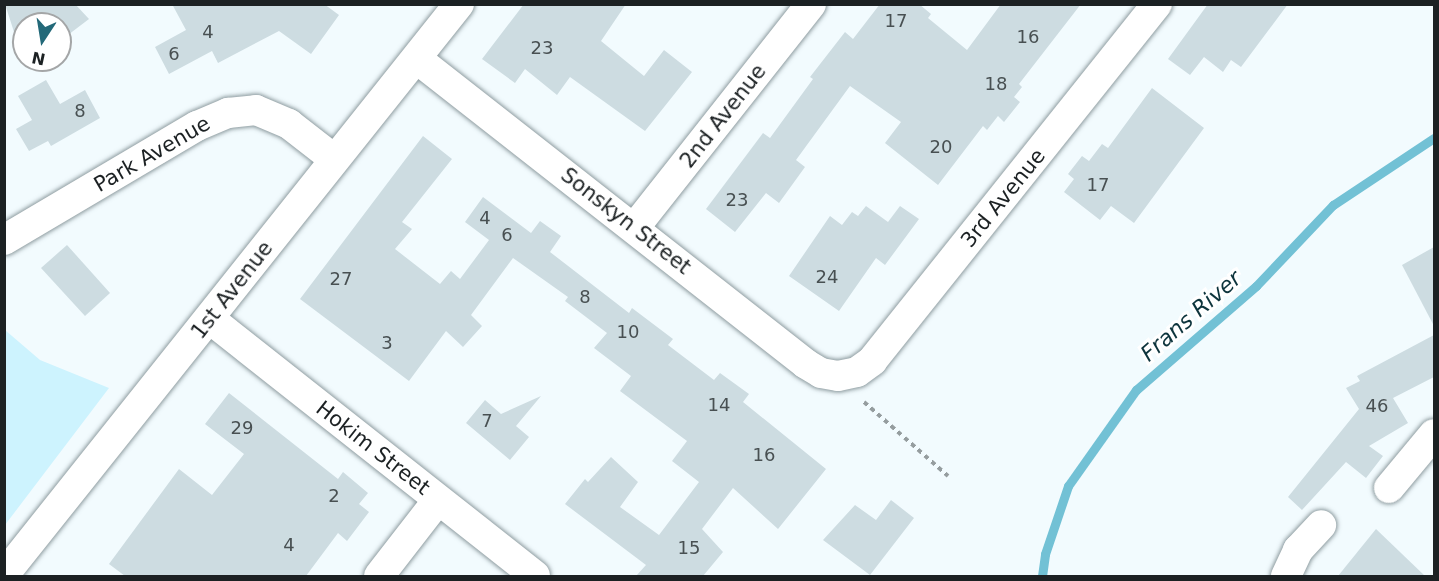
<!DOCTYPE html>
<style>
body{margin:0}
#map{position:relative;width:1439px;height:581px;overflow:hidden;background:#f2fbfe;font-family:"DejaVu Sans",sans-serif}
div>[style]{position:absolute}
.green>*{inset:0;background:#cdf3fe}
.stream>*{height:9px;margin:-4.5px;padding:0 4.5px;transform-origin:4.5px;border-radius:4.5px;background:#72c1d5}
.building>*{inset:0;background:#cddce1}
.path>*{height:4px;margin-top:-2px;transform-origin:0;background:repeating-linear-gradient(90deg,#959d9f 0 4.5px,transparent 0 9px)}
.roads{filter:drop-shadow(0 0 2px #8f9da1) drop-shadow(0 0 2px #8f9da1)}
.minor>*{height:30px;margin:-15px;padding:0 15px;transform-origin:15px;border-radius:15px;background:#fff}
span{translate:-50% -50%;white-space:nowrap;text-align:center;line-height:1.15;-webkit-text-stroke:6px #fff;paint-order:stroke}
.number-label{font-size:18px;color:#485052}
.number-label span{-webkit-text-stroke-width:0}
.street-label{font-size:21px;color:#1c2123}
.water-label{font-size:22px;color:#0d343c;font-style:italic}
.frame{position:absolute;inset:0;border:6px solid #1c2123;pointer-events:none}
.north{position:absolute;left:12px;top:12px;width:60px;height:60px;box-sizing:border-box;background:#fff;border:2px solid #a4a6a7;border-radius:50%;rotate:192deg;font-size:16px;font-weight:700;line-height:24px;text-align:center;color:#1c2123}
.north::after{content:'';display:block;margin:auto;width:21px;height:27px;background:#236979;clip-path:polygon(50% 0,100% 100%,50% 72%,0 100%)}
</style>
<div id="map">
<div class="green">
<div style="clip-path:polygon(5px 330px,40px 360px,109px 388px,5px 525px)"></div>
</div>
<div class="stream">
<div style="left:1042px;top:576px;width:22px;rotate:-82deg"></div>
<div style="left:1045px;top:554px;width:72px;rotate:-71.3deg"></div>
<div style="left:1068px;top:486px;width:118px;rotate:-54.7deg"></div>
<div style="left:1136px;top:390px;width:159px;rotate:-40.9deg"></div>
<div style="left:1256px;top:286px;width:112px;rotate:-46.5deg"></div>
<div style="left:1333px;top:205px;width:121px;rotate:-33.6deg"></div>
</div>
<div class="building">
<div style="clip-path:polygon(5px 4px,75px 4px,89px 19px,60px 41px,60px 24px,24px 24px,23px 60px)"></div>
<div style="clip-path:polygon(172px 4px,324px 4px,339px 15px,311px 54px,279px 31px,218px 63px,212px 51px,169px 74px,155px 47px,186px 30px)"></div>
<div style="clip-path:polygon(524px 4px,626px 4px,601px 41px,644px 76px,664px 50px,692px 72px,645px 131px,570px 77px,557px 95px,525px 69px,515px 83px,482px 59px)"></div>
<div style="clip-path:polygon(880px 4px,919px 4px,931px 14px,928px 18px,967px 50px,1001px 4px,1081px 4px,1019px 84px,1022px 87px,1014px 97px,1020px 102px,1004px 122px,998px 116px,987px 130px,983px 126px,938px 185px,885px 143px,901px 122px,850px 86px,796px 160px,805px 167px,779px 203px,766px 193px,735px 232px,706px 209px,763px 133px,770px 138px,813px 79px,810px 77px,845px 32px,853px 39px)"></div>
<div style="clip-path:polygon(1208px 4px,1288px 4px,1241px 67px,1231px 60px,1223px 72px,1204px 57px,1190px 75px,1168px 59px)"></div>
<div style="clip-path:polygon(46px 80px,60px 104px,85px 90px,100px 118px,51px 146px,48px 141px,29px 151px,16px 129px,32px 120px,18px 96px)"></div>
<div style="clip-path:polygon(1152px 88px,1204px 128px,1134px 223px,1111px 206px,1100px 220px,1064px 192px,1074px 179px,1068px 174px,1082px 156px,1089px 161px,1102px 144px,1108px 148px)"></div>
<div style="clip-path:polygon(423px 136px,452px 159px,402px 222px,412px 229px,395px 249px,440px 284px,451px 271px,460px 279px,489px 240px,465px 222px,483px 197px,531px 233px,540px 221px,561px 236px,550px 252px,629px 313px,632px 308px,673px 339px,668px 345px,714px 380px,720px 373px,749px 394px,743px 402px,826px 469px,778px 529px,733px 488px,702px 529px,723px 552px,703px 576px,636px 576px,646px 565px,565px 504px,585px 479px,588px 482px,611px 457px,638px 482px,620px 507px,659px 535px,699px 482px,672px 461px,687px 441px,620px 391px,631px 376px,594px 348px,607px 333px,565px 301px,568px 297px,513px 258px,471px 315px,482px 326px,463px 347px,446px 331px,409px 381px,300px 299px)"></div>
<div style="clip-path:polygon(866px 206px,888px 222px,900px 206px,919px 219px,885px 265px,876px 258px,839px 311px,789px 276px,830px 216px,842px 225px,852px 212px,858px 216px)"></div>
<div style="clip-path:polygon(67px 245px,110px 293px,85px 316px,41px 268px)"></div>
<div style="clip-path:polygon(1434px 247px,1434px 326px,1402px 265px)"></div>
<div style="clip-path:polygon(1434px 335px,1434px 377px,1393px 398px,1408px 423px,1369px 446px,1383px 456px,1366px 478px,1346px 462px,1302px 510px,1288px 497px,1359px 409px,1346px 388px,1360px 381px,1357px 376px)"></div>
<div style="clip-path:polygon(229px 393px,338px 479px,343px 472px,368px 493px,359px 504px,369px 512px,347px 541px,338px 533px,306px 576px,125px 576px,109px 564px,179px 469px,212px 495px,244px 454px,205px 424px)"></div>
<div style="clip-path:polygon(541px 396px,516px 426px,529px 437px,510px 460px,466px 423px,485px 400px,501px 414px)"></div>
<div style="clip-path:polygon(891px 500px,914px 518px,870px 575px,823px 540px,855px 505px,876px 520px)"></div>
<div style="clip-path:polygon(1376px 529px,1425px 576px,1338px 576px)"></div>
</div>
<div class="path">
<div style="left:864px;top:402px;width:112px;rotate:41.4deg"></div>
</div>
<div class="roads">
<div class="minor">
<div style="left:417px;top:59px;width:494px;rotate:38.1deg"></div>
<div style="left:806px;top:364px;width:17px;rotate:31deg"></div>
<div style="left:821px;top:373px;width:17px;rotate:10deg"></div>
<div style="left:838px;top:376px;width:19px;rotate:-12deg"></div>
<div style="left:857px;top:372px;width:19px;rotate:-36deg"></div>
<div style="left:872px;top:361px;width:457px;rotate:-51.4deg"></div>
<div style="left:635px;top:227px;width:284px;rotate:-51.7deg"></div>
<div style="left:4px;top:240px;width:224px;rotate:-30.6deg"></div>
<div style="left:197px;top:126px;width:34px;rotate:-23deg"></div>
<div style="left:228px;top:113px;width:28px;rotate:-6deg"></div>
<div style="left:256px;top:110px;width:36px;rotate:23deg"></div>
<div style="left:289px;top:124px;width:57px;rotate:37.9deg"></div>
<div style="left:210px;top:319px;width:414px;rotate:38.3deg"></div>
<div style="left:1389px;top:488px;width:70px;rotate:-50.2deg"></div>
<div style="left:4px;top:575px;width:730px;rotate:-51.45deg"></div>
<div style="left:379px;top:576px;width:96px;rotate:-52.2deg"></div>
<div style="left:1286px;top:576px;width:29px;rotate:-65deg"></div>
<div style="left:1298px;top:550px;width:34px;rotate:-47deg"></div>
</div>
</div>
<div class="number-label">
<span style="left:896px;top:21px">17</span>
<span style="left:208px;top:32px">4</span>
<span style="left:1028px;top:37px">16</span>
<span style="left:542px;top:48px">23</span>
<span style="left:174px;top:54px">6</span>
<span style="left:996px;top:84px">18</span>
<span style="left:80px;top:111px">8</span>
<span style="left:941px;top:147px">20</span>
<span style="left:1098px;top:185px">17</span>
<span style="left:737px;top:200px">23</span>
<span style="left:485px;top:218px">4</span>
<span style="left:507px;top:235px">6</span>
<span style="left:827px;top:277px">24</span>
<span style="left:341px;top:279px">27</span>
<span style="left:585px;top:297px">8</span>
<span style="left:628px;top:332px">10</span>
<span style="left:387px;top:343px">3</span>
<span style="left:719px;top:405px">14</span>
<span style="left:1377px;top:406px">46</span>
<span style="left:487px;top:421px">7</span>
<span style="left:242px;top:428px">29</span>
<span style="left:764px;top:455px">16</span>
<span style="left:334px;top:496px">2</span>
<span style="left:289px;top:545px">4</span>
<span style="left:689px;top:548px">15</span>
</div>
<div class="street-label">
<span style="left:723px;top:116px;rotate:-52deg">2nd Avenue</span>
<span style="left:152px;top:154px;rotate:-30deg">Park Avenue</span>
<span style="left:1003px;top:198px;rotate:-51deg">3rd Avenue</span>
<span style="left:626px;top:221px;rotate:38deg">Sonskyn Street</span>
<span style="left:232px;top:290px;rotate:-52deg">1st Avenue</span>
<span style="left:373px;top:448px;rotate:38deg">Hokim Street</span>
</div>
<div class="water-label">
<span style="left:1191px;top:316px;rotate:-41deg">Frans River</span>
</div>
<div class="frame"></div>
<div class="north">N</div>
</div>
